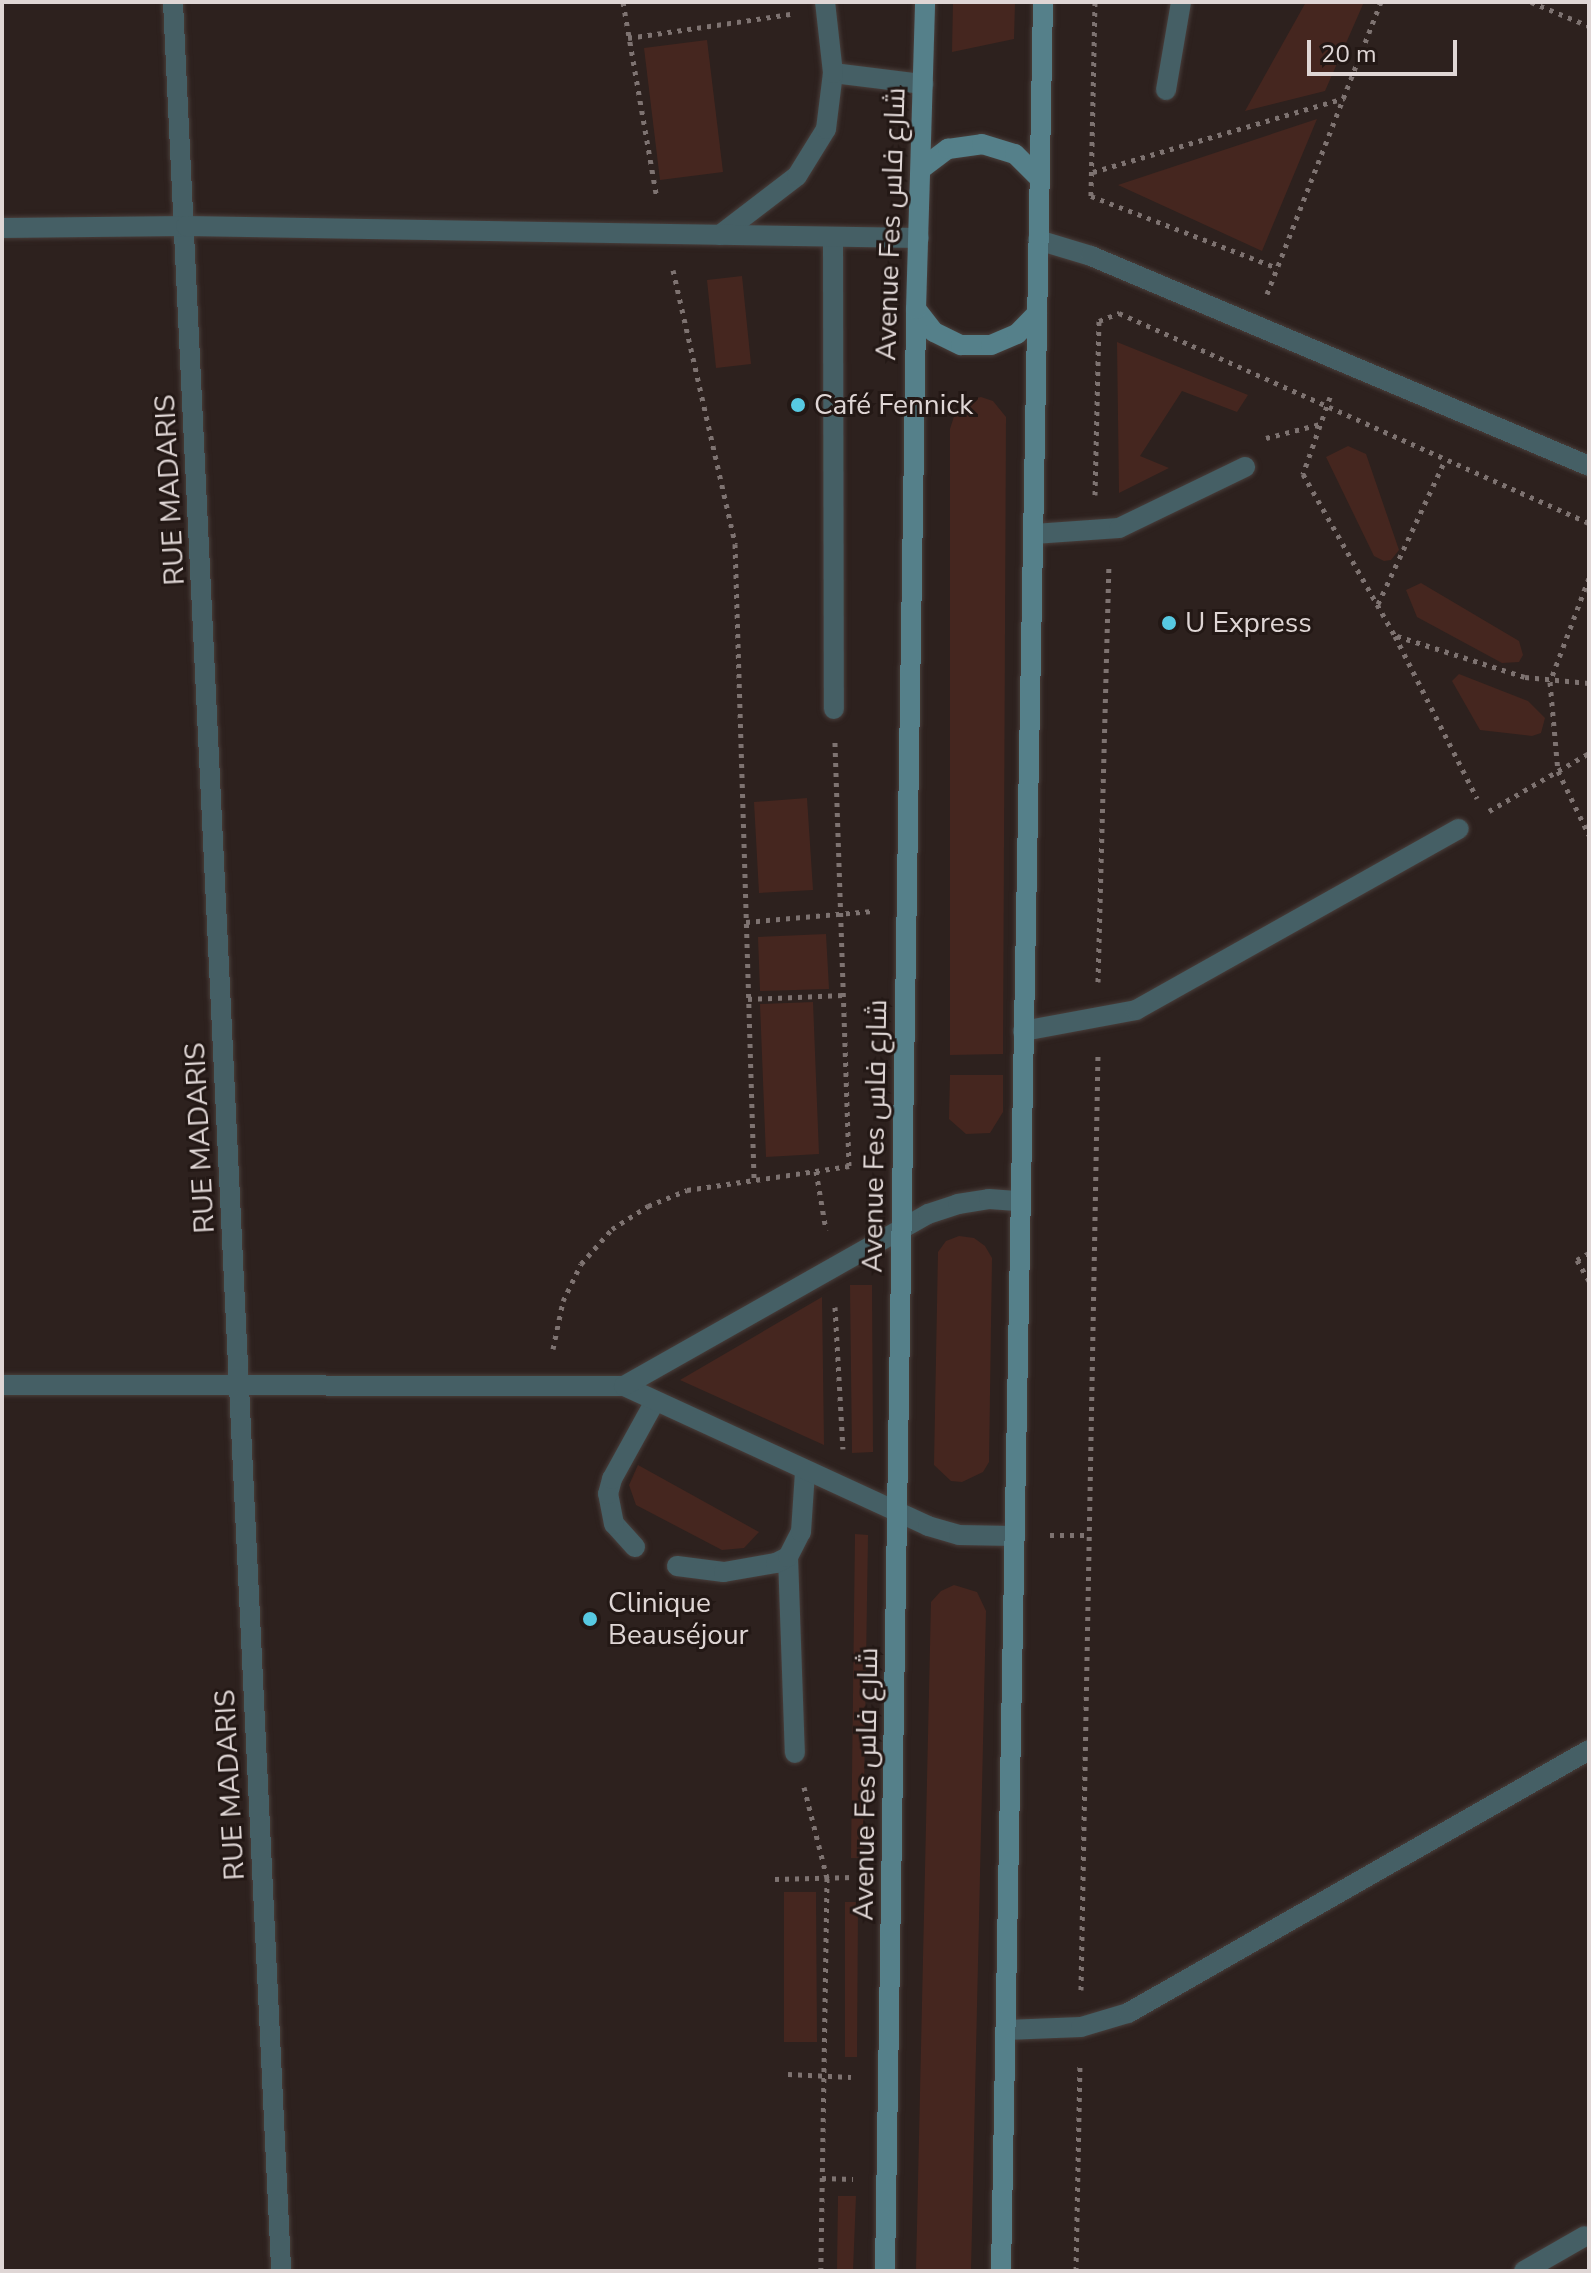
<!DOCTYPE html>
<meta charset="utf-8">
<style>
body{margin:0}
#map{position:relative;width:1591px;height:2273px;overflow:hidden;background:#2d211e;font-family:"Nunito Sans",Cairo,sans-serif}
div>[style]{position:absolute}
.green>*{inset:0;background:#45261f}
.path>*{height:5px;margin-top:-2.5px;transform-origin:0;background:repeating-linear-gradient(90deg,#7e7371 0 4px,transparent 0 10px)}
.roads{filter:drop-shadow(0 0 2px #493e3b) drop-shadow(0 0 2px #493e3b)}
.lane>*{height:20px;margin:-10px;padding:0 10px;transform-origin:10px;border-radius:10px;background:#455f65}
.street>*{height:20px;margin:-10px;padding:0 10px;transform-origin:10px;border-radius:10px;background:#455f65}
.secondary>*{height:20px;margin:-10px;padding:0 10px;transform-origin:10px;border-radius:10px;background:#55808a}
.dots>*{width:22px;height:22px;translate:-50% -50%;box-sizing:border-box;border:4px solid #231815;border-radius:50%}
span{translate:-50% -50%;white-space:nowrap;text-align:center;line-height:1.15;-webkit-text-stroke:6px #231815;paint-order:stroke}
.street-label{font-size:28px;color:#dfd6d5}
.poi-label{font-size:28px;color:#dfd6d5}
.left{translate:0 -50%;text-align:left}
.frame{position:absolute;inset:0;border:4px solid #dfd6d5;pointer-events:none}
.scale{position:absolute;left:1307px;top:40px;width:150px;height:36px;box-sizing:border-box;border:4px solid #dfd6d5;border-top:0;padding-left:10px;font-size:24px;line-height:28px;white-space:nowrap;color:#dfd6d5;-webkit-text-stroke:6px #231815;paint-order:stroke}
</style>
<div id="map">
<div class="green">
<div style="clip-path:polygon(953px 2px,1015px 2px,1014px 39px,952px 52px)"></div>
<div style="clip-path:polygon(1306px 2px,1364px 2px,1325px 91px,1245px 111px)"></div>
<div style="clip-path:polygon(707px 40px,723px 172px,660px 180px,644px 48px)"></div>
<div style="clip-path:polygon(1317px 119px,1262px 251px,1118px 185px)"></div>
<div style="clip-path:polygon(742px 276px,751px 364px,716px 368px,707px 280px)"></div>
<div style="clip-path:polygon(1117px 342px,1248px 395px,1237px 412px,1182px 391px,1140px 456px,1169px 468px,1119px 493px)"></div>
<div style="clip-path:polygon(981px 397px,993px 401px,1006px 417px,1003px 1054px,950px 1055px,950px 429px,957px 407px,968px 400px)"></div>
<div style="clip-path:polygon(1348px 446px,1366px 454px,1399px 550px,1391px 560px,1384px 561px,1374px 556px,1326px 457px)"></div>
<div style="clip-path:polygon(1421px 583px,1519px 641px,1523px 655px,1519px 662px,1502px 663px,1417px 617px,1406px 590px)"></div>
<div style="clip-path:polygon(1459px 674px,1528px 701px,1545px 718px,1541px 733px,1532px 736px,1480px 730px,1452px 681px)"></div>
<div style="clip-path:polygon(807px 798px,813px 890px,759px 893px,754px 802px)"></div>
<div style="clip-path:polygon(826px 934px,829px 989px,760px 991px,758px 937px)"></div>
<div style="clip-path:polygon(813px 1002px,819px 1154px,766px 1157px,760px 1004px)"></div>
<div style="clip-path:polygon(950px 1075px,1003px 1075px,1003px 1112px,990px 1133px,966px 1134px,949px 1119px)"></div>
<div style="clip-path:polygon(959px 1236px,974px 1238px,985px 1246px,992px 1258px,989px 1462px,983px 1472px,962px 1482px,951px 1481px,934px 1465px,938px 1252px,946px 1241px)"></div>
<div style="clip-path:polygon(850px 1285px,872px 1285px,873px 1452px,852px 1453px)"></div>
<div style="clip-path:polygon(822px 1297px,824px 1445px,680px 1380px)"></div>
<div style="clip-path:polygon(638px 1465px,759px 1532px,744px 1548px,722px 1550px,636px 1505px,629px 1485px)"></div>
<div style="clip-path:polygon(855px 1534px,868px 1535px,863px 1858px,851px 1858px)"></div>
<div style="clip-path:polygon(954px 1585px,977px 1592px,986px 1611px,971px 2271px,916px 2271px,931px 1602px,941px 1591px)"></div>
<div style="clip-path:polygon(784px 1892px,816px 1892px,817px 2042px,784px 2042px)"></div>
<div style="clip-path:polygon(845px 1902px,858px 1902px,857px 2057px,845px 2057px)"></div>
<div style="clip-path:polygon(838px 2196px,856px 2196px,853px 2271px,837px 2271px)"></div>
</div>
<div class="path">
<div style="left:623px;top:2px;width:199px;rotate:80.2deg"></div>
<div style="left:1095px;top:2px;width:194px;rotate:91.2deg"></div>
<div style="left:1091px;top:196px;width:200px;rotate:21.1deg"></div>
<div style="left:1531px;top:2px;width:63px;rotate:22.5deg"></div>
<div style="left:628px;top:38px;width:164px;rotate:-8.4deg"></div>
<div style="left:1093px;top:172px;width:262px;rotate:-16.4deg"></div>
<div style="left:673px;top:270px;width:281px;rotate:77.2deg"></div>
<div style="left:735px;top:544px;width:634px;rotate:88.28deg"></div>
<div style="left:1267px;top:294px;width:313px;rotate:-68.7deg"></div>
<div style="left:1330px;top:397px;width:82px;rotate:109.3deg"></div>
<div style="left:1303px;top:474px;width:186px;rotate:60.4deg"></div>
<div style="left:1395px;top:636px;width:182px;rotate:63.2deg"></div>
<div style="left:1266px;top:438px;width:56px;rotate:-14.5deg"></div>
<div style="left:1095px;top:495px;width:174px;rotate:-88.7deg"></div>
<div style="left:1099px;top:321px;width:22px;rotate:-22deg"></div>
<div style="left:1119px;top:313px;width:515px;rotate:24.08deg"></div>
<div style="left:1589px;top:578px;width:111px;rotate:110.6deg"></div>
<div style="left:1550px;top:682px;width:89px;rotate:84.9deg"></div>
<div style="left:1558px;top:771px;width:71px;rotate:64.2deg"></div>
<div style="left:1378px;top:604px;width:159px;rotate:-65deg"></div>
<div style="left:1397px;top:636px;width:134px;rotate:17.8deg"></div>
<div style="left:1525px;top:677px;width:64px;rotate:5.4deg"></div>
<div style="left:1489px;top:811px;width:116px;rotate:-30.1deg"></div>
<div style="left:746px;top:922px;width:127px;rotate:-5deg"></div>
<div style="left:1098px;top:982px;width:418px;rotate:-88.5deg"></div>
<div style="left:748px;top:999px;width:95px;rotate:-2.4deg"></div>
<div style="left:816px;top:1171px;width:60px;rotate:80.4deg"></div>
<div style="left:1589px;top:1253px;width:14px;rotate:150deg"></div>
<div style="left:1577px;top:1260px;width:24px;rotate:60deg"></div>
<div style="left:835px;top:1307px;width:142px;rotate:86.8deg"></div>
<div style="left:553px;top:1349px;width:49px;rotate:-78.2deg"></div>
<div style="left:563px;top:1301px;width:41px;rotate:-64.1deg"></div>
<div style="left:581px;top:1264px;width:47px;rotate:-48.5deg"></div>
<div style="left:612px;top:1229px;width:43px;rotate:-32.6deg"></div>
<div style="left:648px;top:1206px;width:42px;rotate:-22.3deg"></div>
<div style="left:687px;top:1190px;width:164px;rotate:-8.4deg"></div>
<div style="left:849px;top:1166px;width:424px;rotate:-91.9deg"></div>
<div style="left:1050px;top:1535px;width:39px"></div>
<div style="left:804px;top:1787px;width:94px;rotate:75.8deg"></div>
<div style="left:827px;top:1878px;width:393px;rotate:90.9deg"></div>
<div style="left:775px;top:1879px;width:79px;rotate:-1.5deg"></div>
<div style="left:1081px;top:1990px;width:938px;rotate:-88.96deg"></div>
<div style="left:788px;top:2074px;width:63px;rotate:2.7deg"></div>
<div style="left:822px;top:2178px;width:31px;rotate:2deg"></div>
<div style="left:1076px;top:2271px;width:207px;rotate:-88.9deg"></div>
</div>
<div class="roads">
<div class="lane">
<div style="left:833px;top:73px;width:91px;rotate:7deg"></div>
<div style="left:1166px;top:90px;width:89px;rotate:-80.3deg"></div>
<div style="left:720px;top:235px;width:97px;rotate:-37.5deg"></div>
<div style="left:797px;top:176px;width:55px;rotate:-58.3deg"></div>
<div style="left:826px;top:129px;width:56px;rotate:-82.9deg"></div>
<div style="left:833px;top:73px;width:71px;rotate:-96.4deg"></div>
<div style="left:833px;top:237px;width:472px;rotate:89.9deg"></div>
<div style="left:1034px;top:534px;width:85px;rotate:-4deg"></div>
<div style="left:1119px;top:528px;width:140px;rotate:-25.8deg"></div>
<div style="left:1023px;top:1031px;width:115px;rotate:-10.5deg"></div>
<div style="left:1136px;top:1010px;width:370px;rotate:-29.3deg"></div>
<div style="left:635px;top:1547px;width:31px;rotate:-132deg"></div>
<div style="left:614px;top:1524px;width:31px;rotate:-101deg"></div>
<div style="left:608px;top:1494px;width:16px;rotate:-75deg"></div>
<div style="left:612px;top:1479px;width:89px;rotate:-61.1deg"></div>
<div style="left:788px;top:1557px;width:196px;rotate:88deg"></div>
<div style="left:677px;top:1566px;width:47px;rotate:7.3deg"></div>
<div style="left:724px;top:1572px;width:53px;rotate:-9.8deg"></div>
<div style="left:776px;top:1563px;width:13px;rotate:-27deg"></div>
<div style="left:788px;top:1557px;width:28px;rotate:-63deg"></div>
<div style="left:801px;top:1532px;width:60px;rotate:-86.2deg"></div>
<div style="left:1006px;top:2030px;width:75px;rotate:-2.3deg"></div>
<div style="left:1081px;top:2027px;width:49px;rotate:-16.6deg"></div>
<div style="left:1128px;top:2013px;width:531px;rotate:-29.7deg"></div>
<div style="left:1524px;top:2271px;width:70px;rotate:-29.8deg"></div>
</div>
<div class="street">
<div style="left:173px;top:2px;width:2272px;rotate:87.27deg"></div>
<div style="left:2px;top:228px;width:184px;rotate:-0.6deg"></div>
<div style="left:186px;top:226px;width:733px;rotate:0.94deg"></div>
<div style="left:1038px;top:240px;width:55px;rotate:16.8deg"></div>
<div style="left:1091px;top:256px;width:540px;rotate:22.86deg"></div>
<div style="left:2px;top:1385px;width:622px;rotate:0.09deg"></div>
<div style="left:624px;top:1386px;width:335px;rotate:24.7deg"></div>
<div style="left:928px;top:1526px;width:32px;rotate:16deg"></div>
<div style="left:959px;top:1535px;width:55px;rotate:1deg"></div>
<div style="left:624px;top:1386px;width:349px;rotate:-29.5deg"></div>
<div style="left:928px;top:1214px;width:32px;rotate:-18deg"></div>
<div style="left:958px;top:1204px;width:31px;rotate:-9deg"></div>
<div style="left:989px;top:1199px;width:31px;rotate:4deg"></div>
</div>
<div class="secondary">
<div style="left:921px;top:169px;width:34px;rotate:-37deg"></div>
<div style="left:948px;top:149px;width:34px;rotate:-8deg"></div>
<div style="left:982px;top:144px;width:34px;rotate:17deg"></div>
<div style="left:1015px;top:154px;width:34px;rotate:45deg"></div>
<div style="left:916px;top:309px;width:29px;rotate:52deg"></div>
<div style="left:934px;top:332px;width:30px;rotate:26deg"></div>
<div style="left:961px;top:345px;width:30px"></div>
<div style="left:991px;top:345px;width:28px;rotate:-23deg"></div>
<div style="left:1017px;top:334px;width:29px;rotate:-46deg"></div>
<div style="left:885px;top:2271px;width:1962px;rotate:-89.09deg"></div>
<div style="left:916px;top:309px;width:307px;rotate:-88.3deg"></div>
<div style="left:1001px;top:2271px;width:2269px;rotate:-88.94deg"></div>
</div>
</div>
<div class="dots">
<div style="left:798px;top:405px;background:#57c9e2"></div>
<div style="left:1169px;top:623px;background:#57c9e2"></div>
<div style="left:590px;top:1619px;background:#57c9e2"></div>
</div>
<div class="street-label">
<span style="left:891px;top:224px;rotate:-88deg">Avenue Fes شارع فاس</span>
<span style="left:170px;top:490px;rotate:-93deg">RUE MADARIS</span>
<span style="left:875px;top:1136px;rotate:-89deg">Avenue Fes شارع فاس</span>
<span style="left:200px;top:1138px;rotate:-93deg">RUE MADARIS</span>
<span style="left:866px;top:1784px;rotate:-89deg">Avenue Fes شارع فاس</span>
<span style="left:230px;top:1785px;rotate:-93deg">RUE MADARIS</span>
</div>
<div class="poi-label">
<span class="left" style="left:814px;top:405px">Café Fennick</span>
<span class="left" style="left:1185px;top:623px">U Express</span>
<span class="left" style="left:608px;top:1619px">Clinique<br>Beauséjour</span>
</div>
<div class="frame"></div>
<div class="scale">20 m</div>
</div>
